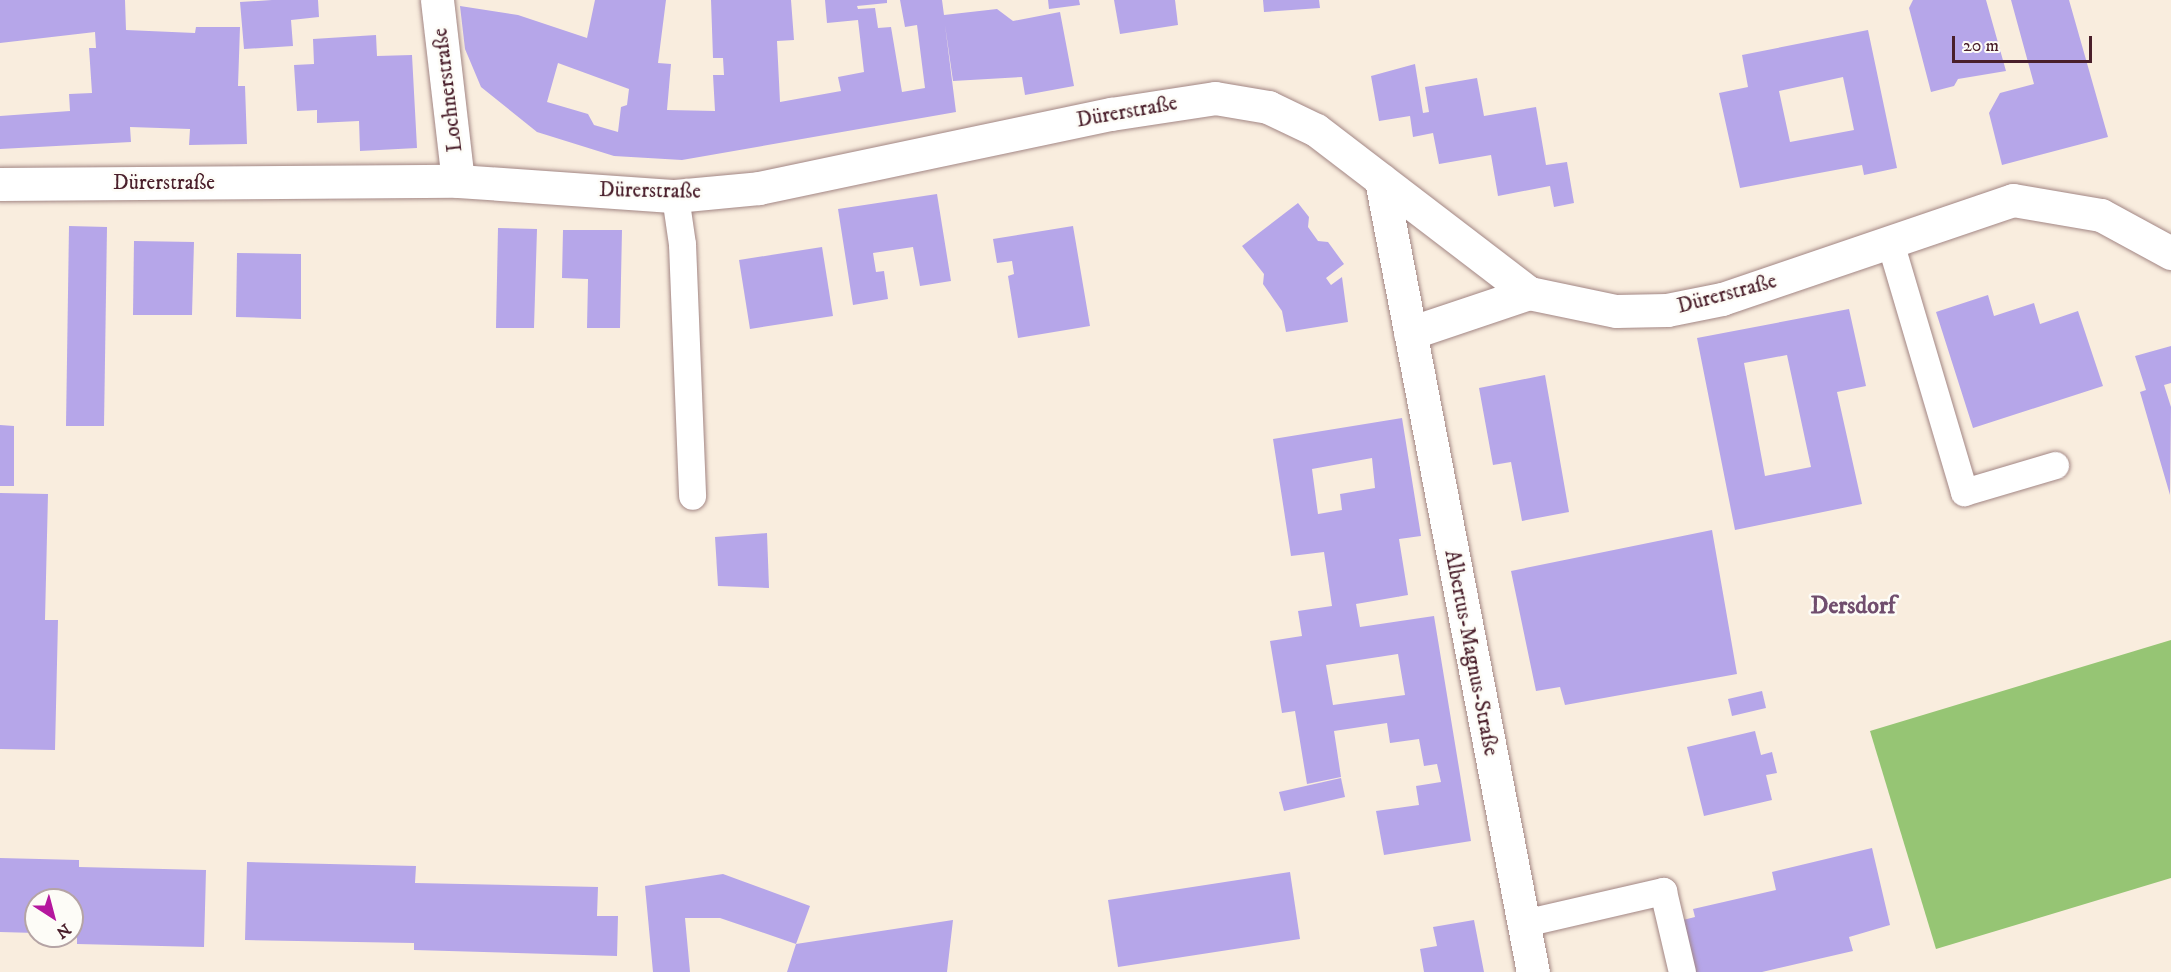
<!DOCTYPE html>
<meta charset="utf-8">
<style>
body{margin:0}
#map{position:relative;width:2171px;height:972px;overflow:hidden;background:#f9edde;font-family:"IM FELL DW Pica",serif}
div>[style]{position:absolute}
.green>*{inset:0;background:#96c574}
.building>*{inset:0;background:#b6a6e9}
.roads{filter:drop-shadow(0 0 2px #a28684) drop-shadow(0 0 2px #a28684)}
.lane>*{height:27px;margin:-13.5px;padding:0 13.5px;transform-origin:13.5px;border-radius:13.5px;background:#fff}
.street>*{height:33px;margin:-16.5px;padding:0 16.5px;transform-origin:16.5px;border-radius:16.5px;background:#fff}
span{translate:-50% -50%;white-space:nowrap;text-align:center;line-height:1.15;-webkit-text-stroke:5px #fdfcf7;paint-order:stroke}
.street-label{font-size:21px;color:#4a1f2b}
.quarter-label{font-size:24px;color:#704e6e;font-weight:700}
.north{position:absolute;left:24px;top:888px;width:60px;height:60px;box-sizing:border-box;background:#fdfcf7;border:2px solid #b5a4a5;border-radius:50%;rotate:144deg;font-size:16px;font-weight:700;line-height:24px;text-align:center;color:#4a1f2b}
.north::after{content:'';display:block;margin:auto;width:21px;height:27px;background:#b5179e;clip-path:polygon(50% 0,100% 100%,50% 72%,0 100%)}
.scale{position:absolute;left:1952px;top:36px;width:140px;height:27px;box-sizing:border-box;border:3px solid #4a1f2b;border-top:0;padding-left:8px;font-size:18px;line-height:21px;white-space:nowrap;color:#4a1f2b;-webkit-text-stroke:4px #fdfcf7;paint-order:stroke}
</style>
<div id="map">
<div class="green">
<div style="clip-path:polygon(2171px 640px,2171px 878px,1936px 949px,1870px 731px)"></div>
</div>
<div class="building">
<div style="clip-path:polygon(0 0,125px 0,126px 30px,195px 33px,196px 27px,240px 27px,238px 86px,245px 86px,247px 144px,189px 145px,190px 129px,130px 127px,131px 142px,0 149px,0 116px,70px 111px,69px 94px,92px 93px,89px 48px,96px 48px,95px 32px,0 43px)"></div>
<div style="clip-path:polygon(272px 0,318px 0,319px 17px,291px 20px,293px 46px,244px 49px,240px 2px)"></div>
<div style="clip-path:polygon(evenodd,595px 0,666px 0,658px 63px,671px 64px,667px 110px,715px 111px,713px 75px,724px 75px,723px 58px,713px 58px,711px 0,791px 0,794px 40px,777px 41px,780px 102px,841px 91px,838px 77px,864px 72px,858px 20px,827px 23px,825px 0,887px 0,887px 3px,857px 6px,858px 9px,875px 8px,878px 28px,891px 27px,902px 92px,925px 88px,917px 25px,905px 27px,900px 0,942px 0,944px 15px,997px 9px,1013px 21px,1060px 12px,1074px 86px,1025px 95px,1022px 77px,953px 81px,945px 25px,956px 112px,682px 160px,614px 156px,537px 132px,481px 87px,465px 49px,460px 6px,518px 15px,587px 38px,595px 0,558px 63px,629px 89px,627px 105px,621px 107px,618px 132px,594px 125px,588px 114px,547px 102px,558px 63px)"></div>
<div style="clip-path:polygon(1048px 0,1079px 0,1080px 5px,1049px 9px)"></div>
<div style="clip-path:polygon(1114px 0,1175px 0,1178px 25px,1120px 34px)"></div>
<div style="clip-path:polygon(1263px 0,1319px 0,1320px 8px,1264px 12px)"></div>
<div style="clip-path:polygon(1913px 0,1986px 0,2006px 71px,1958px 79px,1954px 86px,1931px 92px,1909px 8px)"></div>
<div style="clip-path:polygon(2011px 0,2069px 0,2108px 137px,2002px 165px,1989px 113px,2000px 93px,2034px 84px)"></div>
<div style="clip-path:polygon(evenodd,1868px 30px,1897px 168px,1864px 175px,1862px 165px,1740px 188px,1719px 93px,1748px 87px,1742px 55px,1868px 30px,1843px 77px,1854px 130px,1790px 142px,1779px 91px,1843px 77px)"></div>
<div style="clip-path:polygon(376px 35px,377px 56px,412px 55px,417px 148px,360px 151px,359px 121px,317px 123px,317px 110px,297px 111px,294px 65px,314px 64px,313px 39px)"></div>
<div style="clip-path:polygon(1415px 64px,1423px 113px,1429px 112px,1425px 87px,1477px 78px,1484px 116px,1536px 107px,1546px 165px,1567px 162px,1574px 203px,1554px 207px,1550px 186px,1498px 196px,1491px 155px,1439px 164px,1433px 133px,1413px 137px,1410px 116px,1379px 121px,1371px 76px)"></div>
<div style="clip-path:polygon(937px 194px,951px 281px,920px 286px,913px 247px,873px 253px,876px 272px,884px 271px,888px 299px,853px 305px,838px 209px)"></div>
<div style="clip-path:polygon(1298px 203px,1309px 217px,1308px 227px,1318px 241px,1328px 242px,1344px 264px,1326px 278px,1331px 285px,1342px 277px,1348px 322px,1286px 332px,1282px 311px,1263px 284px,1264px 274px,1242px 246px)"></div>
<div style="clip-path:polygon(69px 226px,107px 227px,104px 426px,66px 426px)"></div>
<div style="clip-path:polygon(1073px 226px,1090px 326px,1018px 338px,1008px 276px,1014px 274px,1012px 261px,997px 263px,993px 239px)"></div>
<div style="clip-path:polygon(498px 228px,537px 229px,534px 328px,496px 328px)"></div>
<div style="clip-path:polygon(563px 230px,622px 230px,620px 328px,587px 328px,588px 279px,562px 278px)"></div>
<div style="clip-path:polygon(134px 241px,194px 242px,192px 315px,133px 315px)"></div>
<div style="clip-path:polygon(822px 247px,833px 316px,750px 329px,739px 260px)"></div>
<div style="clip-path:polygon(237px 253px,301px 254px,301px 319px,236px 317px)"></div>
<div style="clip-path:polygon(1988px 295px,1994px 316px,2034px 303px,2040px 324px,2078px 311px,2103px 386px,1973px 428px,1936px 312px)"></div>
<div style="clip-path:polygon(evenodd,1849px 309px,1866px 386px,1837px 392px,1862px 504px,1735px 530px,1697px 338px,1849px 309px,1787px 355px,1811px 467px,1765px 476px,1744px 363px,1787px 355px)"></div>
<div style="clip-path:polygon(2171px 346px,2171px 383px,2164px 385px,2171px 407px,2170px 495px,2140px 392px,2146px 390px,2135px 356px)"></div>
<div style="clip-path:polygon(1545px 375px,1569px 512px,1522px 521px,1511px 462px,1493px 465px,1479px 388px)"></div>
<div style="clip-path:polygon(evenodd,1402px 418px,1421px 536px,1399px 539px,1408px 595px,1356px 604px,1360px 627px,1434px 616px,1471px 841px,1384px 855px,1376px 811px,1419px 805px,1416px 786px,1441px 782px,1437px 764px,1424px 766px,1419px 739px,1390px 743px,1387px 723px,1334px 731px,1341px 777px,1307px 784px,1295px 711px,1282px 713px,1270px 641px,1302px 636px,1298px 611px,1332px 606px,1324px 552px,1291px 556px,1273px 439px,1402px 418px,1372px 458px,1375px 488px,1340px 494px,1342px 510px,1318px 514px,1312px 469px,1372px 458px,1402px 418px,1398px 654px,1405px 695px,1333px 705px,1326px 665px,1398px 654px)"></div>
<div style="clip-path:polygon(0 425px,14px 426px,14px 486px,0 486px)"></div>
<div style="clip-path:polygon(0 493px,48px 494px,45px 620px,58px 620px,55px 750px,0 749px)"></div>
<div style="clip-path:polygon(1712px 530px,1737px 674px,1565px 705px,1560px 687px,1536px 691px,1511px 571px)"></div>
<div style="clip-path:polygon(767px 533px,769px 588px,718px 586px,715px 537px)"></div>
<div style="clip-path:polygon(1762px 691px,1766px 708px,1732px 716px,1728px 699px)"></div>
<div style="clip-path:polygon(1755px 731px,1761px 755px,1772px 752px,1777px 773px,1766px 775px,1772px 800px,1704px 816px,1687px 747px)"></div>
<div style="clip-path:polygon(1341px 778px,1345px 797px,1284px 811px,1279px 792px)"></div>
<div style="clip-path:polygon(1872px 848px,1890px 925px,1849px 937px,1853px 951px,1762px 972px,1695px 972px,1683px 920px,1695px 917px,1693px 909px,1776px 890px,1772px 872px)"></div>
<div style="clip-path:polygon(0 858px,79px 860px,79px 867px,206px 870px,204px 947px,77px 944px,77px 934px,72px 934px,72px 900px,36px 900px,36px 933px,0 932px)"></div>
<div style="clip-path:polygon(247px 862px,416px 866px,415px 883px,598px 887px,597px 916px,618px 916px,617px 956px,414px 950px,414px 943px,245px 940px)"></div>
<div style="clip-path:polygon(1290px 872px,1300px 939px,1118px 967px,1108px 900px)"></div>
<div style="clip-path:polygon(723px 874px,810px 906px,796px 944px,953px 920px,947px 972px,787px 972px,796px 944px,720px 918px,685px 918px,690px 972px,653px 972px,645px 886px)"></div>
<div style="clip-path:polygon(1474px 920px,1484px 972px,1424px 972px,1420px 949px,1437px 946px,1433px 927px)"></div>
</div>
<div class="roads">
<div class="lane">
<div style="left:675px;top:196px;width:49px;rotate:81.7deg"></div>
<div style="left:682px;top:244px;width:252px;rotate:87.7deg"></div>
<div style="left:1890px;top:242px;width:261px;rotate:73.5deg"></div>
<div style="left:1964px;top:492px;width:95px;rotate:-16.5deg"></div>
<div style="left:1524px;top:923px;width:143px;rotate:-13deg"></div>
<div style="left:1663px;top:891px;width:83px;rotate:76.8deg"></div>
</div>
<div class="street">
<div style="left:437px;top:0;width:182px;rotate:83.4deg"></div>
<div style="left:1381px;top:180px;width:806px;rotate:79.14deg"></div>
<div style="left:0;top:184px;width:458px;rotate:-0.4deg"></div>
<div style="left:458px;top:181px;width:218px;rotate:4deg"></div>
<div style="left:675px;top:196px;width:84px;rotate:-5.4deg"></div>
<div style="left:759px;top:188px;width:360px;rotate:-11.9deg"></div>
<div style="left:1111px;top:114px;width:105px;rotate:-8.7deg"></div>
<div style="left:1215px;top:98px;width:54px;rotate:9.6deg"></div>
<div style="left:1268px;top:107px;width:53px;rotate:25.6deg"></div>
<div style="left:1316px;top:130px;width:268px;rotate:37.4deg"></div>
<div style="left:1529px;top:293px;width:89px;rotate:11.7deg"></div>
<div style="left:1616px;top:311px;width:51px;rotate:-1.1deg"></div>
<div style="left:1667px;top:310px;width:56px;rotate:-11.3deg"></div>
<div style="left:1722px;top:299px;width:307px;rotate:-18.8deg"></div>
<div style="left:2013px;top:200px;width:89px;rotate:9.7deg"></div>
<div style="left:2101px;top:215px;width:80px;rotate:28.5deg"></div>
<div style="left:1410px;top:333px;width:126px;rotate:-18.6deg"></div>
</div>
</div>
<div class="street-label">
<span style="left:448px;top:90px;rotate:-97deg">Lochnerstraße</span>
<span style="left:1127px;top:112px;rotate:-10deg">Dürerstraße</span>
<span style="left:164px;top:183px">Dürerstraße</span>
<span style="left:650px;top:191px;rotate:1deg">Dürerstraße</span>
<span style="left:1727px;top:294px;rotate:-15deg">Dürerstraße</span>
<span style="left:1471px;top:653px;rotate:79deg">Albertus-Magnus-Straße</span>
</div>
<div class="quarter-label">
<span style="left:1853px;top:607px">Dersdorf</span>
</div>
<div class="north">N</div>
<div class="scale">20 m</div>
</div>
